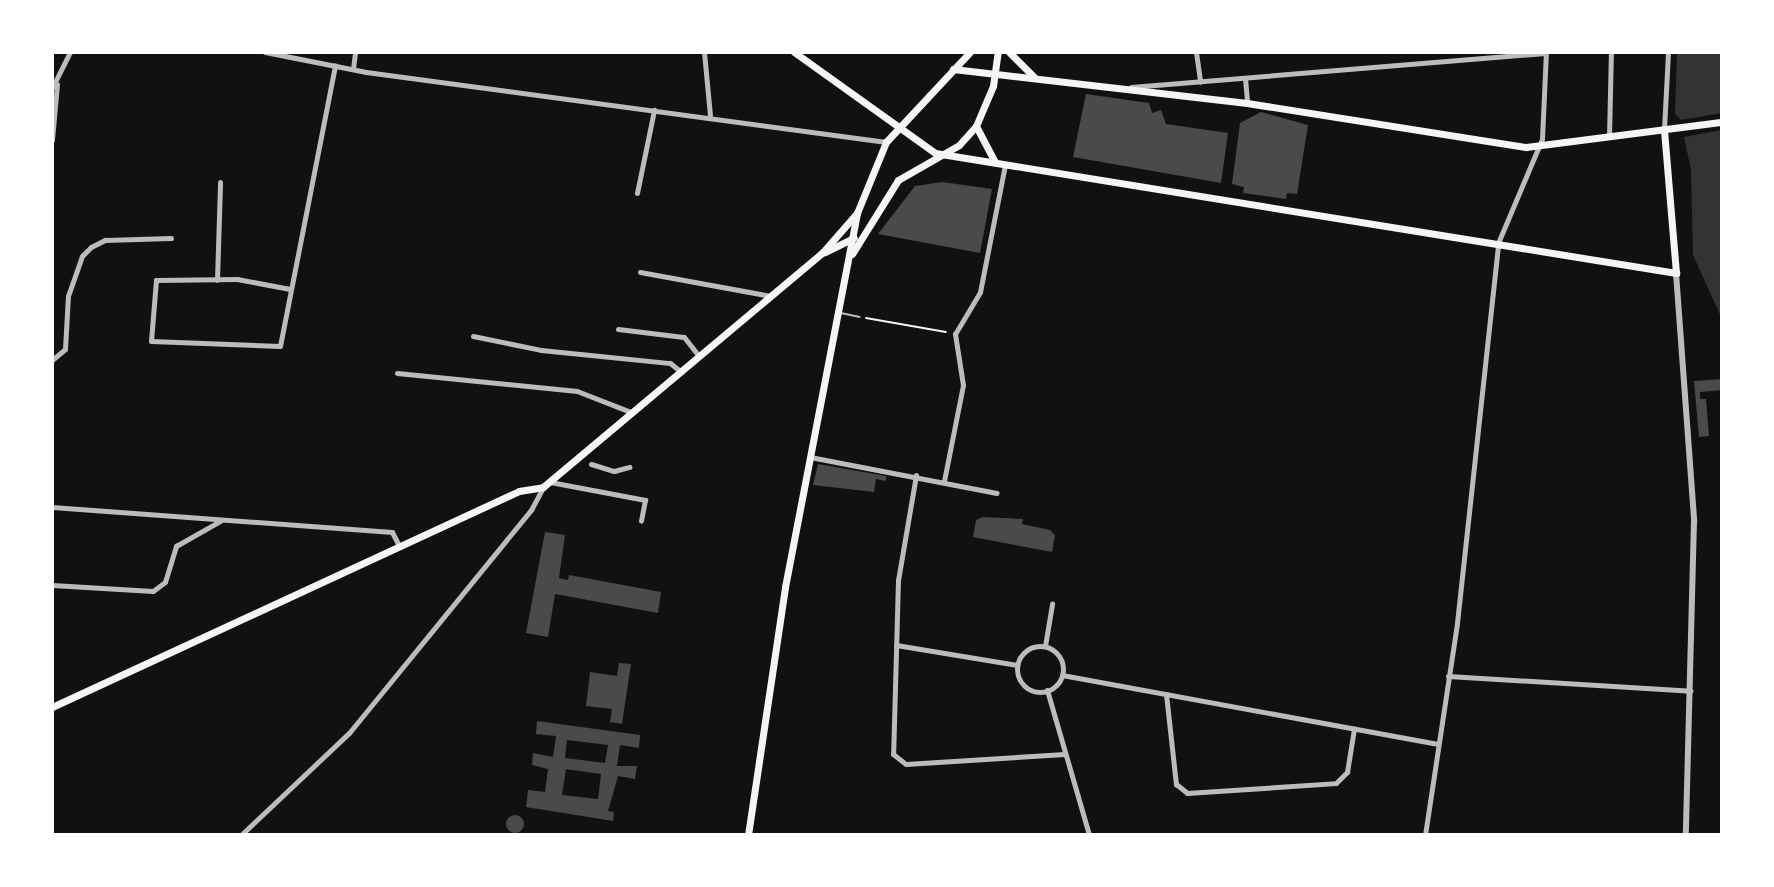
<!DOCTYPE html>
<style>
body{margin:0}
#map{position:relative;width:1774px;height:887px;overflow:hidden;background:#111;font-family:"PT Sans",sans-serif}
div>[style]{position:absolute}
.water>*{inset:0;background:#333}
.building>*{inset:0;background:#4a4a4a}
.round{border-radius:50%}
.path>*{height:2px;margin:-1px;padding:0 1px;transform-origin:1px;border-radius:1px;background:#f5f5f5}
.service>*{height:2px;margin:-1px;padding:0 1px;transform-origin:1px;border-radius:1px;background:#bcbcbc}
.minor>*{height:5px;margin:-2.5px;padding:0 2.5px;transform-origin:2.5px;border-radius:2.5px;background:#bcbcbc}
.minor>.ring{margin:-2.5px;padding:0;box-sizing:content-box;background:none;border:5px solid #bcbcbc;border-radius:50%}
.tertiary>*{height:6px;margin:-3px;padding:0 3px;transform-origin:3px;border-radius:3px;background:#bcbcbc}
.secondary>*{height:7px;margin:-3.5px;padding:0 3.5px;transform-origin:3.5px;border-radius:3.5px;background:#f5f5f5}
span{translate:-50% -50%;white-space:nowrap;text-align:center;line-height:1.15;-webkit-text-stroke:6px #fff;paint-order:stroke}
.frame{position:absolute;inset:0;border:54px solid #fff;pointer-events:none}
</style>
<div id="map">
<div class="water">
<div style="clip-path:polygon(1677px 52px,1722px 52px,1722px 113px,1681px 120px,1675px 114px)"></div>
<div style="clip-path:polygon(1721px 130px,1722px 133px,1722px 319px,1693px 255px,1691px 170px,1684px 137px)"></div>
</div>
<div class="building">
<div style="clip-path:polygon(1086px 94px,1149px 103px,1152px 113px,1161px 110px,1166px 124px,1228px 133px,1221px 183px,1073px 157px)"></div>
<div style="clip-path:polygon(1261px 112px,1308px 125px,1297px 194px,1287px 193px,1286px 199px,1243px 193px,1244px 187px,1232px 184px,1240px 123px)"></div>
<div style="clip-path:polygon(942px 182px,992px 189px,980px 253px,878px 234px,915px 186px)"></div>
<div style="clip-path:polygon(1722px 379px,1722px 390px,1700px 392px,1700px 399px,1706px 399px,1709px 436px,1699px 437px,1694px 381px)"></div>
<div style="clip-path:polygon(818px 464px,886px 476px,886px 481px,876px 479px,874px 492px,813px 485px)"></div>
<div style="clip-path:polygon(983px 517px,1023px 519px,1022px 524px,1050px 530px,1055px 535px,1052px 552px,973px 537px,976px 520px)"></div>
<div style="clip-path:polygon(545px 532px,565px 535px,559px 578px,568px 580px,569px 575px,661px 592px,658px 613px,555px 594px,548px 637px,526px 633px)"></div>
<div style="clip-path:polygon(619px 663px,631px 664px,622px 724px,610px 722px,612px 709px,586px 706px,590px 672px,617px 676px)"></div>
<div style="clip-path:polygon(evenodd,537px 721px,640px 735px,639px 748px,620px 745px,617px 766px,637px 766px,635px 779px,618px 776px,608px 811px,614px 812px,613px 821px,526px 807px,528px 790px,545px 792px,548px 769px,532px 765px,533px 753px,553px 757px,556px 736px,536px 734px,537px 721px,567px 740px,608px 745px,605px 763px,565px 758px,567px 740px,537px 721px,566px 769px,601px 774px,598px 799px,562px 795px,566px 769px)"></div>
<div class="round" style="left:506px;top:815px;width:18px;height:18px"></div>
</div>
<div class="path">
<div style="left:866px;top:318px;width:81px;rotate:9.9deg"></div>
</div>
<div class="service">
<div style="left:841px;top:313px;width:19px;rotate:12deg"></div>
</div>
<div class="minor">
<div style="left:265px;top:52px;width:103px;rotate:11.2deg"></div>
<div style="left:366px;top:72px;width:525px;rotate:7.67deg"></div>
<div style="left:704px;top:52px;width:63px;rotate:84.6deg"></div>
<div style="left:1196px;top:52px;width:30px;rotate:82deg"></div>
<div style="left:353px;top:69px;width:17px;rotate:-83deg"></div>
<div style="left:1245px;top:78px;width:24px;rotate:85deg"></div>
<div style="left:1131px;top:87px;width:416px;rotate:-4.7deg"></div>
<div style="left:52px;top:88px;width:40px;rotate:-63.4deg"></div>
<div style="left:1664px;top:129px;width:77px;rotate:-87deg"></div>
<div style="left:1609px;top:137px;width:85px;rotate:-88.7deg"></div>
<div style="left:52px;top:140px;width:56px;rotate:-84.9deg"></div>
<div style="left:637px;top:193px;width:85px;rotate:-78.4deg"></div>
<div style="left:640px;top:272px;width:133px;rotate:10.4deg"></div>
<div style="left:217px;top:280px;width:98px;rotate:-88.2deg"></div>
<div style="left:290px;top:289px;width:54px;rotate:-169.3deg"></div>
<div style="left:237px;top:279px;width:81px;rotate:179.3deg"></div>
<div style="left:156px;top:280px;width:61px;rotate:94.7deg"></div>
<div style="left:151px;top:341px;width:129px;rotate:2.2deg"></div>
<div style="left:280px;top:346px;width:286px;rotate:-78.9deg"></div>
<div style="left:618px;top:329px;width:66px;rotate:6.9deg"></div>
<div style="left:684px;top:337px;width:24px;rotate:52deg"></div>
<div style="left:473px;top:336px;width:69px;rotate:11.6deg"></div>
<div style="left:541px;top:350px;width:130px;rotate:5.8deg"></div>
<div style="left:670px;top:363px;width:14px;rotate:39deg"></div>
<div style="left:52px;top:360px;width:17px;rotate:-40deg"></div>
<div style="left:65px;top:349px;width:53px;rotate:-86.8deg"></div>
<div style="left:68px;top:296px;width:42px;rotate:-70.7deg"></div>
<div style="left:82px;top:256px;width:13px;rotate:-45deg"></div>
<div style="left:91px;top:247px;width:16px;rotate:-27deg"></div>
<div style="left:105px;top:240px;width:66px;rotate:-1.7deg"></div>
<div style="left:397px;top:373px;width:181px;rotate:5.7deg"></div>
<div style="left:577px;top:391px;width:58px;rotate:21.3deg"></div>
<div style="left:810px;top:457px;width:190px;rotate:10.9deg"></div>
<div style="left:591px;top:464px;width:24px;rotate:17deg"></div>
<div style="left:614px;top:471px;width:16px;rotate:-15deg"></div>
<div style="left:916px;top:475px;width:107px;rotate:99.7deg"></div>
<div style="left:898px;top:580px;width:174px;rotate:91.6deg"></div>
<div style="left:893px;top:754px;width:16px;rotate:38deg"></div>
<div style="left:906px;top:764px;width:159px;rotate:-3.6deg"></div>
<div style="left:944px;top:481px;width:98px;rotate:-78.8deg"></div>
<div style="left:963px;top:385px;width:52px;rotate:-98.9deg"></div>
<div style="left:955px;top:334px;width:49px;rotate:-59.2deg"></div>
<div style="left:980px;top:292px;width:129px;rotate:-78.9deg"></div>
<div style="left:550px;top:482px;width:97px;rotate:10.7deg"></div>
<div style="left:645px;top:500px;width:21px;rotate:101deg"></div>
<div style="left:52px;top:507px;width:341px;rotate:4.2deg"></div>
<div style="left:392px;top:532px;width:16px;rotate:63deg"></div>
<div style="left:52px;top:585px;width:101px;rotate:3.4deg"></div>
<div style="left:153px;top:591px;width:15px;rotate:-37deg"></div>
<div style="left:165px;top:582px;width:38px;rotate:-73deg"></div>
<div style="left:176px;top:546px;width:51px;rotate:-29.6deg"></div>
<div style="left:896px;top:645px;width:123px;rotate:9.4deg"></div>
<div style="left:1045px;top:646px;width:43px;rotate:-80.5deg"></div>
<div class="ring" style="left:1017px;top:646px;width:41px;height:41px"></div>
<div style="left:1062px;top:675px;width:381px;rotate:10.4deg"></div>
<div style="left:1448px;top:676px;width:243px;rotate:3.5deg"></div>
<div style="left:1047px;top:690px;width:151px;rotate:73.8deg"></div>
<div style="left:1166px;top:694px;width:91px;rotate:83.7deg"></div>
<div style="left:1176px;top:784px;width:14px;rotate:39deg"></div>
<div style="left:1187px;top:793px;width:149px;rotate:-3.8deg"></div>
<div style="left:1336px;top:783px;width:16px;rotate:-45deg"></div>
<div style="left:1347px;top:772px;width:44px;rotate:-80.8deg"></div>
<div style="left:241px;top:835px;width:149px;rotate:-43.4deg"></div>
<div style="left:349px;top:733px;width:288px;rotate:-50.8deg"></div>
<div style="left:531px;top:510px;width:26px;rotate:-62deg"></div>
<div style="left:1425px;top:835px;width:214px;rotate:-81.4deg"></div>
<div style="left:1457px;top:623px;width:382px;rotate:-83.8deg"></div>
<div style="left:1498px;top:243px;width:113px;rotate:-67.1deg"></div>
<div style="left:1542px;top:139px;width:87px;rotate:-87.4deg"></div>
</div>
<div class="tertiary">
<div style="left:1676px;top:273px;width:249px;rotate:85.8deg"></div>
<div style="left:1694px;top:521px;width:314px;rotate:91.5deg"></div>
</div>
<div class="secondary">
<div style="left:794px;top:52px;width:173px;rotate:35.6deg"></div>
<div style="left:935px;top:153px;width:751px;rotate:9.2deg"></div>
<div style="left:1676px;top:273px;width:144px;rotate:-94.8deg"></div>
<div style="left:1009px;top:52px;width:35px;rotate:45deg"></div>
<div style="left:953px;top:69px;width:296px;rotate:6.6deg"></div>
<div style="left:1247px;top:103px;width:282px;rotate:9deg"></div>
<div style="left:1526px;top:147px;width:198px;rotate:-7.3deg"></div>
<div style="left:976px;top:126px;width:41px;rotate:62.2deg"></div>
<div style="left:825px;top:252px;width:32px;rotate:-26deg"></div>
<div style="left:852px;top:254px;width:87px;rotate:-58.1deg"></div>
<div style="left:898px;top:180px;width:70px;rotate:-29.8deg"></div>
<div style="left:959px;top:145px;width:25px;rotate:-48deg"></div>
<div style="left:976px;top:126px;width:43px;rotate:-67deg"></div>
<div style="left:993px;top:86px;width:34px;rotate:-82deg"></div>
<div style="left:52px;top:707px;width:515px;rotate:-24.82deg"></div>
<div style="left:519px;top:491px;width:24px;rotate:-9deg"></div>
<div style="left:543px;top:487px;width:364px;rotate:-40deg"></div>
<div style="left:822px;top:253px;width:53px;rotate:-48.8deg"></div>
<div style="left:748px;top:835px;width:251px;rotate:-81.5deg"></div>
<div style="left:785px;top:587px;width:381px;rotate:-79.1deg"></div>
<div style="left:857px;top:213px;width:77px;rotate:-67.8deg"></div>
<div style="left:886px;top:142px;width:123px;rotate:-47deg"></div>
</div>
<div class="frame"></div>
</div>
